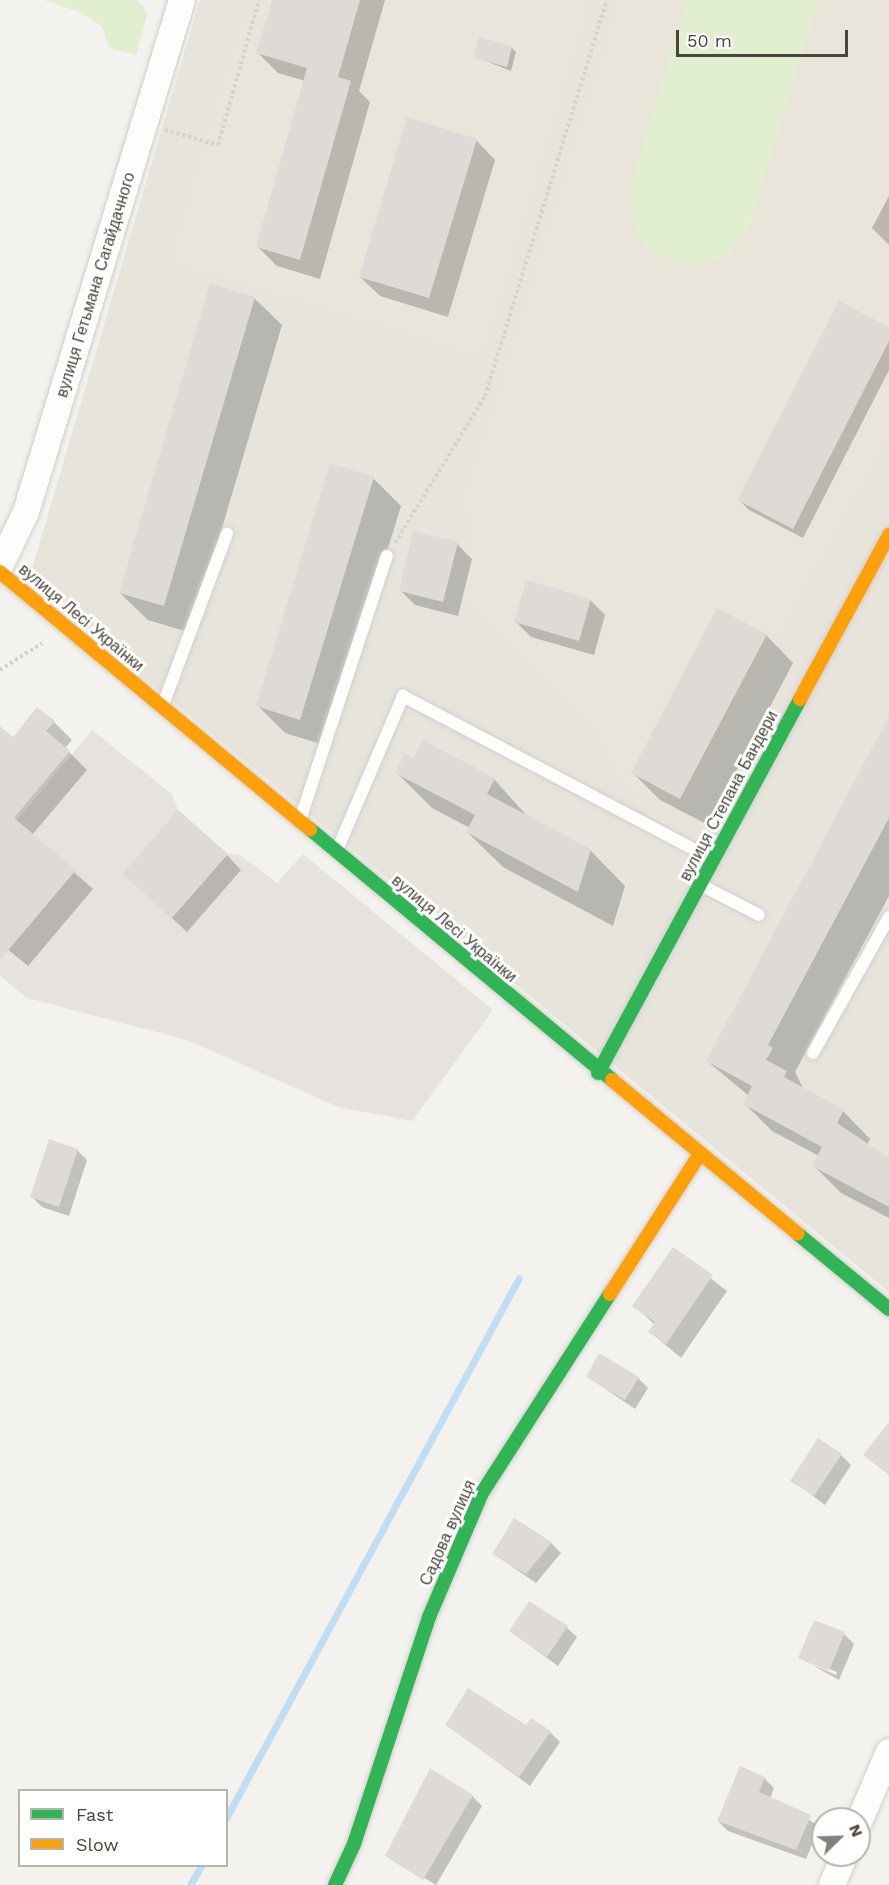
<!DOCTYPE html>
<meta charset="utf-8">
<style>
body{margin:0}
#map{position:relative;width:889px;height:1885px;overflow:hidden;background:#f4f2ee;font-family:"Work Sans",sans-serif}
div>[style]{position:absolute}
.residential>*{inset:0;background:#e7e4dc}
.education>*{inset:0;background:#eae5da}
.green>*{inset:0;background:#e1eecf}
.parking>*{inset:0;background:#e6e3df}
.shadow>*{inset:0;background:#0003}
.stream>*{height:7px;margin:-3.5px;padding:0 3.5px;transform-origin:3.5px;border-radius:3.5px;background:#c0ddf1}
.building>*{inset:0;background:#dedbd6}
.path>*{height:4px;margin-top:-2px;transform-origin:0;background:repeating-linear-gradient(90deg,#d3d2cc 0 3px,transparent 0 6px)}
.roads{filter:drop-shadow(0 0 2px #d2d0cb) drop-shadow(0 0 2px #d2d0cb)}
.lane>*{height:12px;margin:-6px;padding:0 6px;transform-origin:6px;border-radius:6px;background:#fdfdfc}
.street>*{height:26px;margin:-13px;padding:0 13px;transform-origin:13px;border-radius:13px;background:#fdfdfc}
.fast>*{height:14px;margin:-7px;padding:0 7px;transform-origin:7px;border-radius:7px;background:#30b455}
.slow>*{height:14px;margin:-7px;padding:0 7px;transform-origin:7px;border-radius:7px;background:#ff9f0a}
span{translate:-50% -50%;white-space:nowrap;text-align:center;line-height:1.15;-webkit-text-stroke:6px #fff;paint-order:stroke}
.street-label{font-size:16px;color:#4b4439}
.legend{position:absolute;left:18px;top:1789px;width:210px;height:78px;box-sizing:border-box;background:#fff;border:2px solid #b7b4b0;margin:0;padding:8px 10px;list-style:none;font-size:18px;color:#4b4439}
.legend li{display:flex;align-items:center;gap:12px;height:30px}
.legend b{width:30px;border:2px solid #b7b4b0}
.north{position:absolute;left:811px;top:1807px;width:60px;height:60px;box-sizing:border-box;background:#fff;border:2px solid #b7b4b0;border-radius:50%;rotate:67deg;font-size:16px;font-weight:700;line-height:24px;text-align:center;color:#4b4439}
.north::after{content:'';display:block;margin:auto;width:21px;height:27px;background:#868178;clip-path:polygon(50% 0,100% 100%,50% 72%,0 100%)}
.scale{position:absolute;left:676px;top:30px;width:172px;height:27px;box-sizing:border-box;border:3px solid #4b4439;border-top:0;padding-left:8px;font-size:18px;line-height:21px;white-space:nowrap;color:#4b4439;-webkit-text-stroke:4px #fff;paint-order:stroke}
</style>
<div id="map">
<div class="residential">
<div style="clip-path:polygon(200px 0,889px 0,889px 1292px,28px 582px)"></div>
</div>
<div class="education">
<div style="clip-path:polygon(247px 0,592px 0,484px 358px,168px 262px)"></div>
<div style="clip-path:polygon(617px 0,889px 0,889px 437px,681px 816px,620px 782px,600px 739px,458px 593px,474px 525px,460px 508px)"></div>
</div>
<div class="green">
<div style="clip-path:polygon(44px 0,137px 0,148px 12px,136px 55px,109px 48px,102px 27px,82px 13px)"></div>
<div style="clip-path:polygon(687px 0,819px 0,750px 225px,730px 255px,695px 266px,677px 264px,646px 247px,635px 231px,630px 202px,630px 187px)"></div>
</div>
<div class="parking">
<div style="clip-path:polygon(92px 730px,172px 794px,178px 810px,227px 854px,240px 855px,277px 883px,303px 854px,493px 1010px,412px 1121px,338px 1107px,187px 1040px,27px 998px,0 976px,0 841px)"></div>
</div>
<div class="shadow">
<div style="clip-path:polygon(273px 0,385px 0,359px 91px,370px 102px,320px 279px,277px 266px,258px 247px,305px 81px,278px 73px,258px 53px)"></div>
<div style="clip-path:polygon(512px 48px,516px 52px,511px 71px,475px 57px)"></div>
<div style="clip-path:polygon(476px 140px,495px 160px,448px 317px,380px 296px,360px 277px)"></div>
<div style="clip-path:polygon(889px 196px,889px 245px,872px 228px)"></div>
<div style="clip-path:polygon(254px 298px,282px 325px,191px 633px,148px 620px,120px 593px)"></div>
<div style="clip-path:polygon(889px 329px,889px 370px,803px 538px,749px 510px,739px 500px)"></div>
<div style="clip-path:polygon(373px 478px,401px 506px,327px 746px,285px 733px,258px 706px)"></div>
<div style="clip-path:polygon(457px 544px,472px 559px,458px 616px,415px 605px,400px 590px)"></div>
<div style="clip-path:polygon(590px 600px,605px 615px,594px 655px,531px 637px,516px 622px)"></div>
<div style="clip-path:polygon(766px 635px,793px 663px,708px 825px,660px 800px,633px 773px)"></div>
<div style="clip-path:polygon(889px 719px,889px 896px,795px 1072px,804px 1090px,843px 1111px,870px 1139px,867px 1145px,889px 1160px,889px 1218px,841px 1193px,814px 1166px,819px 1156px,772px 1131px,745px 1104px,749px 1096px,707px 1061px)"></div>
<div style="clip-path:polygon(54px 722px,72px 740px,65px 748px,87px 770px,32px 835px,93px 889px,28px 966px,0 943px,0 728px,13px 739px)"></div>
<div style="clip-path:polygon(397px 773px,494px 779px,528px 817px,590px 850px,625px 886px,613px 926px,503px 867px,467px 832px,470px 828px,432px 808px)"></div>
<div style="clip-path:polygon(227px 855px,241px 870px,187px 932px,124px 874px)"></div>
<div style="clip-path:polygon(77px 1150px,87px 1160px,69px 1216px,42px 1207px,32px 1197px)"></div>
<div style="clip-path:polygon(673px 1249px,727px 1291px,681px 1358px,650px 1332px,655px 1325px,634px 1305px)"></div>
<div style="clip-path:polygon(588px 1377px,638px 1378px,648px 1388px,635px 1409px)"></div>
<div style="clip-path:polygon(841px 1455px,851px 1465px,825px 1505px,792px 1480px)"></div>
<div style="clip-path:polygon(551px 1543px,561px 1553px,536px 1583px,494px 1554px)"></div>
<div style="clip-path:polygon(567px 1628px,577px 1637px,558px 1666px,510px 1631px)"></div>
<div style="clip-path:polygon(evenodd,844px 1634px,854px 1644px,839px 1680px,800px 1658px,844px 1634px,810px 1661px,837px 1672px,836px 1675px,810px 1664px,810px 1661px)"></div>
<div style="clip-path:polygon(447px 1725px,550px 1732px,560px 1742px,530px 1786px)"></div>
<div style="clip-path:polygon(764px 1778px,774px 1788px,770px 1799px,820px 1826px,806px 1859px,728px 1831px,718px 1821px)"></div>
<div style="clip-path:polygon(472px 1796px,482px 1806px,436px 1885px,387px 1856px)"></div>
</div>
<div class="stream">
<div style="left:226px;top:1818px;width:614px;rotate:-61.52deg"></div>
<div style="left:190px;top:1885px;width:22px;rotate:-60deg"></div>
</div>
<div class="building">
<div style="clip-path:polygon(272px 0,360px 0,338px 77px,351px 81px,300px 260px,256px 247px,307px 68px,256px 53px)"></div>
<div style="clip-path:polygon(479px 37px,512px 46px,507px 67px,474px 58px)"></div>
<div style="clip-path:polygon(407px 117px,477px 139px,429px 298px,359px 277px)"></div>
<div style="clip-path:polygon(210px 283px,255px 297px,164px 606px,119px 593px)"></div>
<div style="clip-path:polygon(839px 301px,889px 327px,889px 341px,793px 529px,737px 500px)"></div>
<div style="clip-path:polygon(330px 463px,374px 477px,300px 720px,256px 706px)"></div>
<div style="clip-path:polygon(413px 531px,458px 542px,443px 602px,399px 591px)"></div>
<div style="clip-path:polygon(526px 580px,591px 599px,579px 641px,514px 622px)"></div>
<div style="clip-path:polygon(717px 608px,767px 634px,680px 799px,631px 773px)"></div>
<div style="clip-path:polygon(37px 707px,55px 721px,46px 731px,70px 751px,14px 818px,76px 870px,0 960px,0 726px,13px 737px)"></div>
<div style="clip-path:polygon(889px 716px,889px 818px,768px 1045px,773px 1048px,766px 1060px,787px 1071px,784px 1077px,844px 1110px,837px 1123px,889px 1158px,889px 1207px,812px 1166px,822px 1147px,743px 1104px,752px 1086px,706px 1061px)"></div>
<div style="clip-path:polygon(423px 740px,495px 778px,487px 794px,591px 849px,578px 892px,466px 832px,475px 815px,395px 773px,405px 754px,413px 758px)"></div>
<div style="clip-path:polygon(178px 810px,228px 854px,172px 918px,122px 874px)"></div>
<div style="clip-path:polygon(49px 1139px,78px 1149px,59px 1207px,30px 1197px)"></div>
<div style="clip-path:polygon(673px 1247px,713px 1275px,666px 1344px,648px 1332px,655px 1322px,632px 1306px)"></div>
<div style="clip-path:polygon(599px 1353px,639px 1377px,625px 1400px,586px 1377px)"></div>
<div style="clip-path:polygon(889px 1422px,889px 1475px,863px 1455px)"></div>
<div style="clip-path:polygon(818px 1438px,842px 1454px,814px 1496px,790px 1481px)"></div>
<div style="clip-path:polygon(514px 1518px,552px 1542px,526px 1574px,492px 1554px)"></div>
<div style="clip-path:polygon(529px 1601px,568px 1626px,547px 1657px,509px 1631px)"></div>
<div style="clip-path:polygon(814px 1620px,845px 1632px,829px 1671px,798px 1658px)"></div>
<div style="clip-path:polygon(468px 1688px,526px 1725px,531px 1718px,551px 1731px,519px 1777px,445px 1725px)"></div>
<div style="clip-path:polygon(740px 1766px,765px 1777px,759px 1792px,811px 1815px,796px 1850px,717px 1821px)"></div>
<div style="clip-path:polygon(430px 1768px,473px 1795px,423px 1880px,385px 1856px)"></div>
</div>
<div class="path">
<div style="left:165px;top:130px;width:55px;rotate:15.8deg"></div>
<div style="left:218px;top:145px;width:151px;rotate:-74.2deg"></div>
<div style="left:395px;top:543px;width:172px;rotate:-58.5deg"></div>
<div style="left:485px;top:396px;width:414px;rotate:-72.9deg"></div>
<div style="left:0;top:670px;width:50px;rotate:-32.7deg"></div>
</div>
<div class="roads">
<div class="lane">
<div style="left:163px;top:705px;width:183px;rotate:-69.5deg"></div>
<div style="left:300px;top:820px;width:278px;rotate:-71.8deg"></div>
<div style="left:337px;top:850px;width:168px;rotate:-66.8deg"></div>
<div style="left:403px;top:696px;width:349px;rotate:27.8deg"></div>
<div style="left:701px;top:885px;width:65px;rotate:27.3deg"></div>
<div style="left:813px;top:1053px;width:156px;rotate:-60.8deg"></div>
</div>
<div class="street">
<div style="left:0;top:566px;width:60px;rotate:-64.3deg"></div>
<div style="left:26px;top:512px;width:535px;rotate:-73.05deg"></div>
<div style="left:859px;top:1822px;width:76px;rotate:-66.8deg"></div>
<div style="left:832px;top:1885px;width:33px;rotate:-67deg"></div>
</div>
<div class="fast">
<div style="left:310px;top:829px;width:393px;rotate:39.7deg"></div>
<div style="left:598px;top:1073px;width:425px;rotate:-61.6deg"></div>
<div style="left:798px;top:1234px;width:118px;rotate:39.5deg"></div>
<div style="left:335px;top:1885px;width:45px;rotate:-65.1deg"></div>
<div style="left:354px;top:1844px;width:239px;rotate:-71.7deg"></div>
<div style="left:429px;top:1617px;width:135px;rotate:-66.9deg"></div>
<div style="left:482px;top:1493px;width:237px;rotate:-57.3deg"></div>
</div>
<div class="slow">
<div style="left:0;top:572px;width:403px;rotate:39.7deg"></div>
<div style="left:800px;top:699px;width:187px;rotate:-61.5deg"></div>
<div style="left:612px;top:1080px;width:241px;rotate:39.6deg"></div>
<div style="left:610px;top:1294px;width:166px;rotate:-57.3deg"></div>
</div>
</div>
<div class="street-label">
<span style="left:96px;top:285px;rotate:-73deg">вулиця Гетьмана Сагайдачного</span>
<span style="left:81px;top:618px;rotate:40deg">вулиця Лесі Українки</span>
<span style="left:729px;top:796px;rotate:-62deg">вулиця Степана Бандери</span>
<span style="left:454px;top:929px;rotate:40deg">вулиця Лесі Українки</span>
<span style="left:448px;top:1533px;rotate:-66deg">Садова вулиця</span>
</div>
<ul class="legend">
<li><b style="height:8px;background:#30b455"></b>Fast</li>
<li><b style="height:8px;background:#ff9f0a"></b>Slow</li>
</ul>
<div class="north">N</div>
<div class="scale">50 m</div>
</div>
